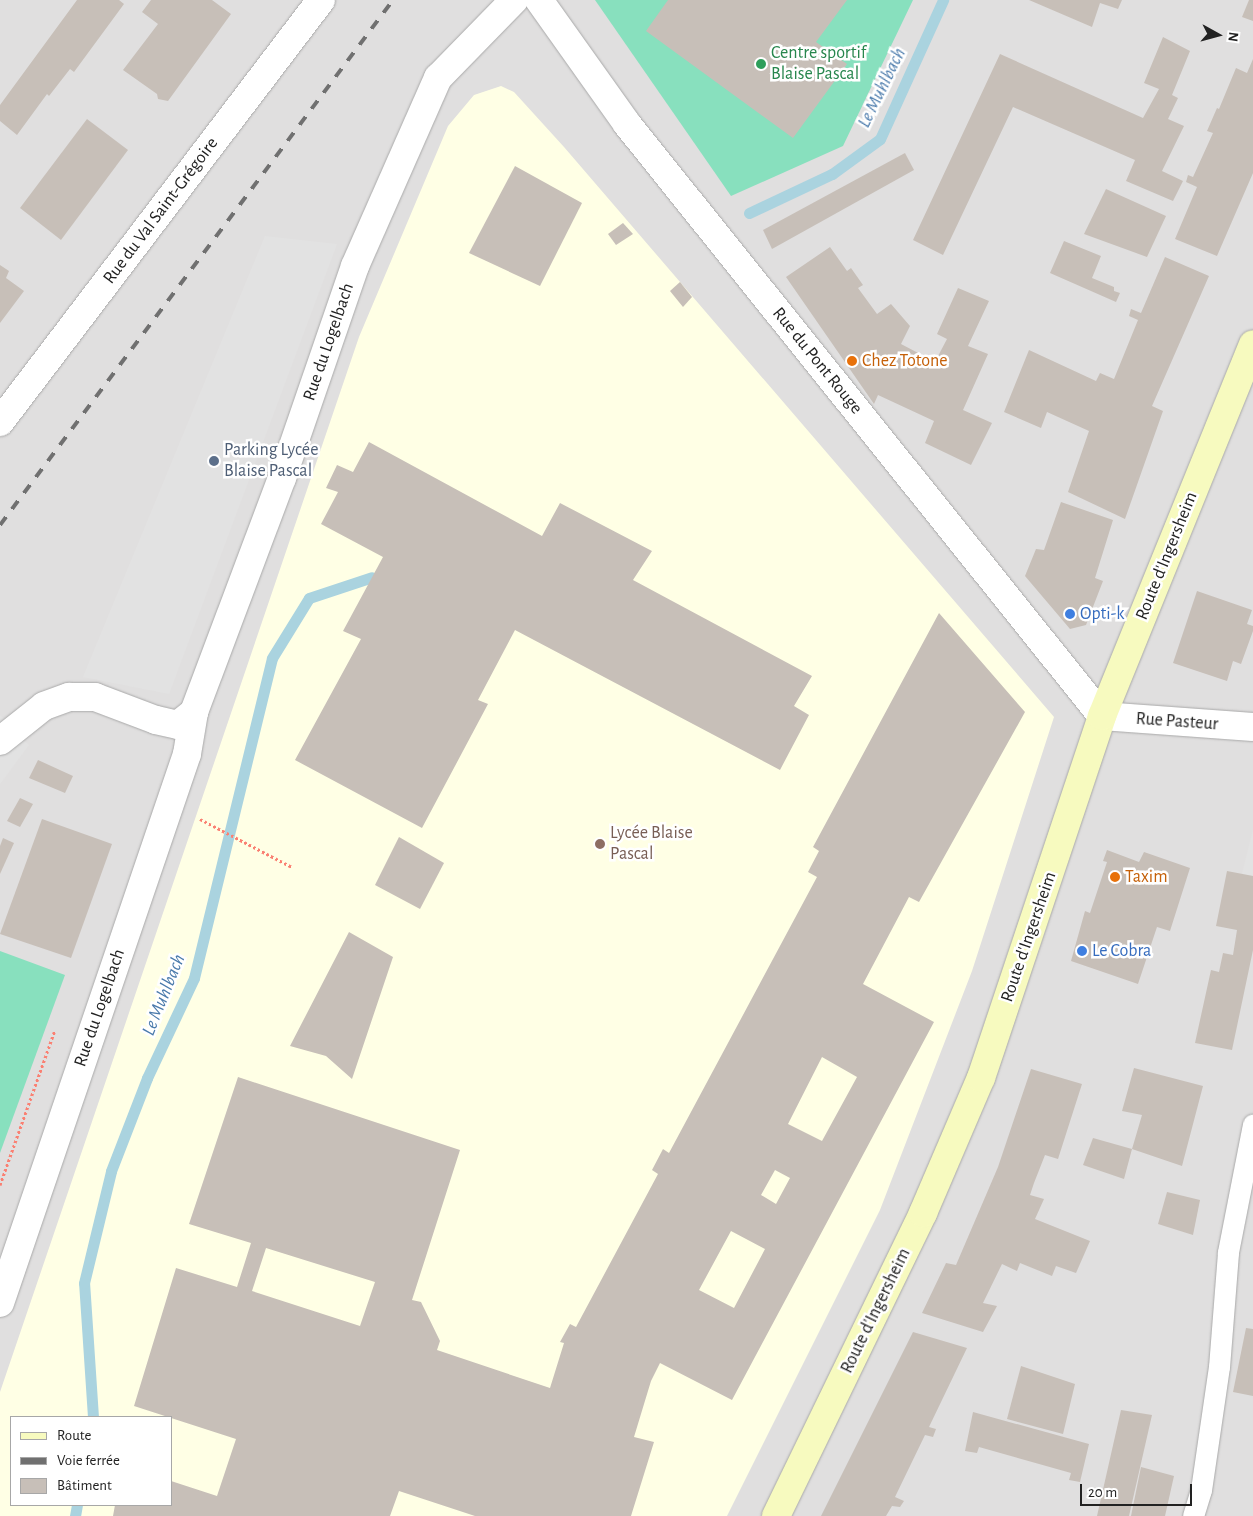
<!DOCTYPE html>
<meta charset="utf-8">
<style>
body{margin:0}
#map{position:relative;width:1253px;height:1516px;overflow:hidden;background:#f2efe9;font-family:"Alegreya Sans",sans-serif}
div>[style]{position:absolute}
.residential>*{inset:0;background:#e0dfdf}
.education>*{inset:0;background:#ffffe5}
.pitch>*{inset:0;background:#88e0be}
.parking>*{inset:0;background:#e2e2e2}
.stream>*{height:11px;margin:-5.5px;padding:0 5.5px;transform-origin:5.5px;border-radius:5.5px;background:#aad3df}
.building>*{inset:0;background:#c7bfb8}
.path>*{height:3px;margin-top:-1.5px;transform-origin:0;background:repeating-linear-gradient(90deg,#fa8072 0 2.5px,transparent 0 5px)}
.roads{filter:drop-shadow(0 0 1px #a9a9a9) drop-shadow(0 0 1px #a9a9a9)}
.service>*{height:21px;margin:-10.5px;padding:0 10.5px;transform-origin:10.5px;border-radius:10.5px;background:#fff}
.minor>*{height:28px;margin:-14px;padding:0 14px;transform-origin:14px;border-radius:14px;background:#fff}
.tertiary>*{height:28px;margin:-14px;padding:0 14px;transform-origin:14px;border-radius:14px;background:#fff}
.secondary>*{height:28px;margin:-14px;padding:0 14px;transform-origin:14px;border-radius:14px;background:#f7fabf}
.rail>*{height:4px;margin-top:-2px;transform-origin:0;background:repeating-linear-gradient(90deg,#707070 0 10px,transparent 0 20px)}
.dots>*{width:14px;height:14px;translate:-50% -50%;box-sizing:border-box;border:2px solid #fff;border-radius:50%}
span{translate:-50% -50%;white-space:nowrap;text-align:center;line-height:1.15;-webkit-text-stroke:5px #fff;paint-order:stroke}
.leisure-label{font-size:18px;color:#27864d}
.left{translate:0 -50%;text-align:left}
.street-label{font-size:18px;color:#222}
.food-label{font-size:18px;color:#c56008}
.service-label{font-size:18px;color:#4e5e75}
.shop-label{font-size:18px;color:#366cbe}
.education-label{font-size:18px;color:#785e54}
.water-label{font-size:19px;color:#4a7aab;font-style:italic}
.legend{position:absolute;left:10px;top:1416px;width:162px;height:90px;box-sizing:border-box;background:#fff;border:1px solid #a7a7a7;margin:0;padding:6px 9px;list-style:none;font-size:15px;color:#222}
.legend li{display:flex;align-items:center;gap:10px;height:25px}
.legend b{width:25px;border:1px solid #a7a7a7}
.north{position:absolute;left:1193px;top:10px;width:50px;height:50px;-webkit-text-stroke:4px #fff;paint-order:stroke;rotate:97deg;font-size:14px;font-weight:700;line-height:20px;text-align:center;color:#222}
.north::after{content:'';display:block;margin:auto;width:18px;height:22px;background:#222;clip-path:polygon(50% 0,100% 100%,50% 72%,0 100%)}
.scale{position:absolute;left:1080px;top:1484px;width:112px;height:22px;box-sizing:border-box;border:2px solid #222;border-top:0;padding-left:6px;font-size:15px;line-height:18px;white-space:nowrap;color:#222;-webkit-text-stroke:4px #fff;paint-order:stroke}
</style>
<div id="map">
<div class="residential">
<div style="clip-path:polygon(evenodd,0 0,1253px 0,1253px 1516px,0 1516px,0 0,11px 1417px,171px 1417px,171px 1505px,11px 1505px,11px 1417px)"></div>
</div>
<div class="education">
<div style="clip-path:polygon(evenodd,501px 86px,514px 92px,564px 147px,1054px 717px,972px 971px,880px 1210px,727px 1516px,0 1516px,0 1392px,359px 337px,448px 126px,474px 95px,501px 86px,11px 1417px,171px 1417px,171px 1505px,11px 1505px,11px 1417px)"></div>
</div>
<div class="pitch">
<div style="clip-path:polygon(595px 0,913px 0,843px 146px,731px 196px)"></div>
<div style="clip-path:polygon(0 951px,65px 975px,0 1153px)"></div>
</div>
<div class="parking">
<div style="clip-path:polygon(265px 236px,337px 244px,169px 694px,83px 677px)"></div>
<div style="clip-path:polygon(0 715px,29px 745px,0 784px)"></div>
<div style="clip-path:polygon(1253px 830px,1253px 876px,1242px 874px)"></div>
</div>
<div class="stream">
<div style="left:749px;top:213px;width:92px;rotate:-25.2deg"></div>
<div style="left:832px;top:174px;width:59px;rotate:-36.1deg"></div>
<div style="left:880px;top:139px;width:153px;rotate:-65.6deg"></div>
<div style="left:93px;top:1417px;width:134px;rotate:-93.8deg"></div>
<div style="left:84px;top:1283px;width:115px;rotate:-76.4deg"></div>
<div style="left:111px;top:1171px;width:100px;rotate:-68.8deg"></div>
<div style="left:147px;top:1078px;width:110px;rotate:-64.8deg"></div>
<div style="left:194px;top:978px;width:329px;rotate:-76.3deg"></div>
<div style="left:272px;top:658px;width:70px;rotate:-58.3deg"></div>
<div style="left:309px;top:598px;width:66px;rotate:-18.4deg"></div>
<div style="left:75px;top:1516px;width:11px;rotate:-80deg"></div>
</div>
<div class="building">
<div style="clip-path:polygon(77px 0,119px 0,124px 4px,74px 72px,70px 69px,49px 96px,47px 94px,17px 135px,0 121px,0 105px)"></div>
<div style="clip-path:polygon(151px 0,212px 0,231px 14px,168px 101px,158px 99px,157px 94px,123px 70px,158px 24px,142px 12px)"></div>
<div style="clip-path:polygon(668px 0,847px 0,816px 42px,847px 64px,793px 138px,646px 31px)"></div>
<div style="clip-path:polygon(1029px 0,1122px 0,1118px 9px,1100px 3px,1092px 27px)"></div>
<div style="clip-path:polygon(1249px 0,1253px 0,1253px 21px,1242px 17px)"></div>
<div style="clip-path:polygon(1163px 37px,1190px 51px,1172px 95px,1178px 98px,1168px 119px,1184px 126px,1162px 171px,1183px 181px,1173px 201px,1126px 181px,1135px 160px,1013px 107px,943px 255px,913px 240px,1000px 54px,1143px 118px,1159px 89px,1144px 83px)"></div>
<div style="clip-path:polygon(1253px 59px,1253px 173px,1217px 256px,1175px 239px,1197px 187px,1186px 182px,1188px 175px,1193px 177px,1213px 133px,1207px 131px,1217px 108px,1219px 109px,1236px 68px,1247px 73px)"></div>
<div style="clip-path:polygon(87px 119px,128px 150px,61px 240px,20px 208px)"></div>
<div style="clip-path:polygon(905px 153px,914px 170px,772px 249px,763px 230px)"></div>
<div style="clip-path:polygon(515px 166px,582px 203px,540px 286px,469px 253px)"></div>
<div style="clip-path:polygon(1106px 189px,1166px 216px,1147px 257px,1084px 234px)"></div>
<div style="clip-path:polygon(623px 223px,633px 234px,616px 245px,608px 234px)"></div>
<div style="clip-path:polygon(1064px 241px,1101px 256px,1092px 278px,1114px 287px,1114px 291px,1120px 293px,1116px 302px,1050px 273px)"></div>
<div style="clip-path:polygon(830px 247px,847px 271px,851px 268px,863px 285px,858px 288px,877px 314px,891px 304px,910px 326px,901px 344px,941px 365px,944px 361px,937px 358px,947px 339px,937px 334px,958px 288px,989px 301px,968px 346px,988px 354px,963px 410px,992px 423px,971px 465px,925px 443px,934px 421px,878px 395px,874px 404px,786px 277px)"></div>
<div style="clip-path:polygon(1165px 257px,1209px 276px,1152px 406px,1163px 411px,1125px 519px,1068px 492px,1089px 431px,1047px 412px,1041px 428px,1004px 412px,1029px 350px,1096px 381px,1100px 373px,1114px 379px,1138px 320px,1129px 316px,1131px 309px,1141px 313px)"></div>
<div style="clip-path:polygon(0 265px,9px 271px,6px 278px,24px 291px,0 323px)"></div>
<div style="clip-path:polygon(680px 282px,692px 297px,683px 307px,670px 291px)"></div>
<div style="clip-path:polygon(369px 442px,542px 536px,560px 503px,652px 551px,633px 580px,812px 676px,794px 706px,809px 715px,780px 770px,515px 630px,478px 700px,488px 704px,422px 828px,295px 760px,361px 639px,343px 631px,383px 557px,321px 524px,338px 492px,326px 488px,337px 465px,353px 472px)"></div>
<div style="clip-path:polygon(1061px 502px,1113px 520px,1095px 578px,1103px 581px,1086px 625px,1070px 629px,1025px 576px,1036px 549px,1044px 550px)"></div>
<div style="clip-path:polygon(1197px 591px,1252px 610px,1247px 624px,1253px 626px,1253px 631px,1241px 664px,1233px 661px,1227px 681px,1173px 663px)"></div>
<div style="clip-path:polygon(evenodd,939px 613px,1025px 712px,919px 902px,909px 897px,863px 984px,934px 1022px,732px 1400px,660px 1363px,651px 1381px,634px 1437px,654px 1442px,631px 1516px,475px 1516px,399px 1491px,390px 1516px,113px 1516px,115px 1505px,171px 1505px,171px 1481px,217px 1496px,236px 1439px,134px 1406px,176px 1268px,237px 1287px,251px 1243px,189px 1224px,238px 1077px,460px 1150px,412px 1300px,421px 1302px,440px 1341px,437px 1350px,550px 1388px,564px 1343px,560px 1342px,570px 1324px,576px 1327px,658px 1174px,652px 1170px,663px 1149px,669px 1153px,817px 877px,808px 872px,819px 851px,813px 847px,939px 613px,822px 1057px,857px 1077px,822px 1141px,788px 1124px,822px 1057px,939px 613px,775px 1170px,790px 1178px,776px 1204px,761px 1195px,775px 1170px,939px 613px,731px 1231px,765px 1249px,734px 1308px,699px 1290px,731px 1231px,939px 613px,266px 1248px,375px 1282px,360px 1326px,252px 1291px,266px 1248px)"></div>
<div style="clip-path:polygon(38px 760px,73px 776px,65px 793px,29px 778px)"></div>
<div style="clip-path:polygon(20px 798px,33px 804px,20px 827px,7px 821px)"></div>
<div style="clip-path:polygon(42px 819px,112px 844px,71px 958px,0 934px)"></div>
<div style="clip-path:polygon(399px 837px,444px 863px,420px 909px,375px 885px)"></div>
<div style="clip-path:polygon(3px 838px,14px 843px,0 874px,0 846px)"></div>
<div style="clip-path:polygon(1107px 850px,1139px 862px,1144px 852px,1190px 868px,1170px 931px,1157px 927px,1138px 984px,1071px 961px,1085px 911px,1090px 913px,1107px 862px,1103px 861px)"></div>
<div style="clip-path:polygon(1227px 871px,1253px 876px,1253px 950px,1232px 1050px,1195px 1043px,1211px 970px,1219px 972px,1223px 953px,1233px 955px,1237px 930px,1216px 926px)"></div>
<div style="clip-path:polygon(349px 932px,393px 957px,352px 1079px,326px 1056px,290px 1046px)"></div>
<div style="clip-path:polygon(1134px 1068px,1203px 1086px,1182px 1166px,1132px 1149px,1142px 1115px,1122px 1111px)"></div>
<div style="clip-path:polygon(1031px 1069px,1082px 1084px,1058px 1159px,1045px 1155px,1034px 1183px,1030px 1195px,1044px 1199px,1035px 1219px,1090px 1241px,1076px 1273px,1056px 1266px,1052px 1276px,1020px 1263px,1017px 1271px,1002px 1264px,983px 1303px,997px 1306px,983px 1332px,922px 1313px,946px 1263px,956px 1265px,998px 1167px)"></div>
<div style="clip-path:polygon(1093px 1138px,1132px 1149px,1124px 1179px,1083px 1165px)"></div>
<div style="clip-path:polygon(1167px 1192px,1200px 1200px,1193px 1235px,1158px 1224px)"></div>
<div style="clip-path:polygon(1246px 1328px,1253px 1329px,1253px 1396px,1233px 1392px)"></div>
<div style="clip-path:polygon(913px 1332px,967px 1348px,929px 1427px,936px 1429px,933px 1437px,925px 1435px,895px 1497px,904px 1501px,900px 1507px,892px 1506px,886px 1516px,821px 1516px)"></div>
<div style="clip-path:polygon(1021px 1366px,1075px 1384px,1063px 1434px,1007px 1419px)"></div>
<div style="clip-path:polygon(1121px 1410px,1152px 1415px,1129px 1516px,1097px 1516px)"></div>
<div style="clip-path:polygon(973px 1412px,1089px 1444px,1080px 1482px,1069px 1480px,1071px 1473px,979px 1447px,977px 1453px,965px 1451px)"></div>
<div style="clip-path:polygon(1141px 1467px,1174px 1476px,1165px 1516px,1131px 1516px)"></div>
</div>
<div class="path">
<div style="left:200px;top:819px;width:104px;rotate:27.6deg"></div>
<div style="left:0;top:1185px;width:164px;rotate:-70.5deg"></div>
</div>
<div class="roads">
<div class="service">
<div style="left:1193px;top:1516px;width:27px;rotate:-73deg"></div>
<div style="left:1201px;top:1490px;width:124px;rotate:-81.7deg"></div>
<div style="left:1219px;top:1367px;width:115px;rotate:-85.5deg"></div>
<div style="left:1228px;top:1252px;width:130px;rotate:-78.9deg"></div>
</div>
<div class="minor">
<div style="left:0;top:741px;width:56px;rotate:-38.5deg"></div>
<div style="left:44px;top:706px;width:27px;rotate:-20deg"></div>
<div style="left:69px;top:697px;width:26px"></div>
<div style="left:95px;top:697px;width:65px;rotate:20.7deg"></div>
<div style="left:156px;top:720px;width:23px;rotate:13deg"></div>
<div style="left:178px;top:725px;width:21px;rotate:-39deg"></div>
<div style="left:0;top:1303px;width:580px;rotate:-71.19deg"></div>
<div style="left:187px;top:754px;width:43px;rotate:-80.5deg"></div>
<div style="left:194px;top:712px;width:250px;rotate:-69.4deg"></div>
<div style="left:282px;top:478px;width:224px;rotate:-71deg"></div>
<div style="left:355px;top:266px;width:206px;rotate:-66.2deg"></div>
<div style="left:438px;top:78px;width:109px;rotate:-45.7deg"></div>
</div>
<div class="tertiary">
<div style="left:539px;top:0;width:152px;rotate:54.6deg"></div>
<div style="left:627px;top:124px;width:759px;rotate:51.26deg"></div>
<div style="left:1102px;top:716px;width:151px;rotate:4.2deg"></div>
<div style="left:0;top:422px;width:530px;rotate:-52.74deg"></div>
</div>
<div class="secondary">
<div style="left:776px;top:1516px;width:337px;rotate:-64.1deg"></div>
<div style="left:923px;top:1213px;width:147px;rotate:-66.8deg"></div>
<div style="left:981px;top:1078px;width:382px;rotate:-71.5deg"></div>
<div style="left:1102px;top:716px;width:401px;rotate:-67.9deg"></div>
</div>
</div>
<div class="rail">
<div style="left:0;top:525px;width:656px;rotate:-53.18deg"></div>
</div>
<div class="dots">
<div style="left:761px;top:64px;background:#2e9e5b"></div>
<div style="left:852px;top:361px;background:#e8710a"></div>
<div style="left:214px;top:461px;background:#5c6f8a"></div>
<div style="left:1070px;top:614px;background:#3f7fe0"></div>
<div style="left:600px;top:844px;background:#8d6e63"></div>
<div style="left:1115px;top:877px;background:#e8710a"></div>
<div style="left:1082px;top:951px;background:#3f7fe0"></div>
</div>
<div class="leisure-label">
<span class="left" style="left:771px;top:64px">Centre sportif<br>Blaise Pascal</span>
</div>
<div class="street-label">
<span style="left:161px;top:211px;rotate:-53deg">Rue du Val Saint-Grégoire</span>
<span style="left:329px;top:342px;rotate:-71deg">Rue du Logelbach</span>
<span style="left:817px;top:361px;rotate:51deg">Rue du Pont Rouge</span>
<span style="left:1167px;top:556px;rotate:-68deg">Route d'Ingersheim</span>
<span style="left:1177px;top:722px;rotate:4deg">Rue Pasteur</span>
<span style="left:1029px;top:937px;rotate:-71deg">Route d'Ingersheim</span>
<span style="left:100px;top:1008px;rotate:-71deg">Rue du Logelbach</span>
<span style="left:876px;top:1311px;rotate:-64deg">Route d'Ingersheim</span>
</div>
<div class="food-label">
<span class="left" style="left:862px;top:361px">Chez Totone</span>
<span class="left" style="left:1125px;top:877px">Taxim</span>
</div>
<div class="service-label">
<span class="left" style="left:224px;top:461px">Parking Lycée<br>Blaise Pascal</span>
</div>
<div class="shop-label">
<span class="left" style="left:1080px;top:614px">Opti-k</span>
<span class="left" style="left:1092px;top:951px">Le Cobra</span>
</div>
<div class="education-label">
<span class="left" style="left:610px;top:844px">Lycée Blaise<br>Pascal</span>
</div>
<div class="water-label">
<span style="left:882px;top:88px;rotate:-64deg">Le Muhlbach</span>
<span style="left:164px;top:995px;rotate:-68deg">Le Muhlbach</span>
</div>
<ul class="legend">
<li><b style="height:6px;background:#f7fabf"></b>Route</li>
<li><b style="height:6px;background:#707070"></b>Voie ferrée</li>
<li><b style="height:14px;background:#c7bfb8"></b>Bâtiment</li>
</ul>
<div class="north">N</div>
<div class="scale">20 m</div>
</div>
